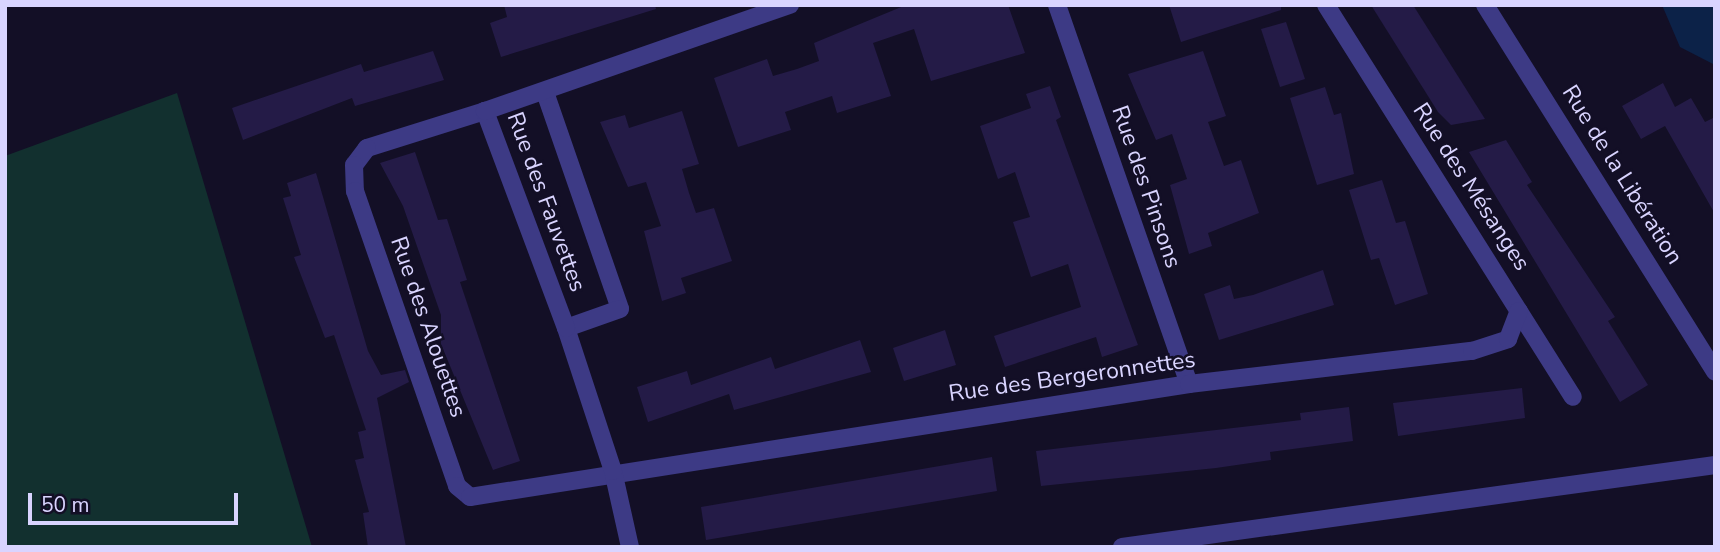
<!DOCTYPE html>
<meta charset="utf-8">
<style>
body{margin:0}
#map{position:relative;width:1720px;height:552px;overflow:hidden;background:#130f26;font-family:"Nunito Sans",sans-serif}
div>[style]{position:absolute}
.green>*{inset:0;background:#12302f}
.water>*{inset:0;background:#0c2248}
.building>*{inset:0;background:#241b47}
.minor>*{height:18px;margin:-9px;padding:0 9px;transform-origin:9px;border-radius:9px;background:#3d3a85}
.tertiary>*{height:18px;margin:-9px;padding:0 9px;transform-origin:9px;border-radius:9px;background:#3d3a85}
span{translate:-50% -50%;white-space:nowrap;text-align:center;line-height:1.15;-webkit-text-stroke:5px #130f26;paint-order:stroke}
.street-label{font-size:23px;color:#d9d4ff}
.frame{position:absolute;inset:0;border:7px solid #d9d4ff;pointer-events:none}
.scale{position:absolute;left:28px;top:493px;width:210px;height:32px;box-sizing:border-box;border:4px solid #d9d4ff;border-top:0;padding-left:9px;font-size:21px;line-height:24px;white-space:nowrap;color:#d9d4ff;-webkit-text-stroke:5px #130f26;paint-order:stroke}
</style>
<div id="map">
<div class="green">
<div style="clip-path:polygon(177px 93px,312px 547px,5px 547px,5px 156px)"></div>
</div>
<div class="water">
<div style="clip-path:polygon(1662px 5px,1715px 5px,1715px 65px,1680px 47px)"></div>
</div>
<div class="building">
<div style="clip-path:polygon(504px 5px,655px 5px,656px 9px,501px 57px,490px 23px,507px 17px)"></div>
<div style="clip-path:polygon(906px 5px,1008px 5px,1025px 53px,931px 81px,914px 29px,873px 43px,891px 96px,837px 113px,832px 96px,785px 112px,791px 130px,738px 147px,714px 78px,767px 59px,773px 76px,797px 69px,819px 61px,814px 43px)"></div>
<div style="clip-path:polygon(1169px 5px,1281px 5px,1281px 10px,1181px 42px)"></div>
<div style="clip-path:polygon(1371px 5px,1413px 5px,1485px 119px,1451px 125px,1438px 112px)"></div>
<div style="clip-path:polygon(1286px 22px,1305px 79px,1280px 87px,1261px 29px)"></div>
<div style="clip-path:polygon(433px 51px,444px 80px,355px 106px,352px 98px,243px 140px,232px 108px,361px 64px,364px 72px)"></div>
<div style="clip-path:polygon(1203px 51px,1226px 116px,1208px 122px,1224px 166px,1241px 160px,1259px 213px,1208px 233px,1212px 246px,1189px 254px,1170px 185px,1187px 179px,1172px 134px,1156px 140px,1128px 74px)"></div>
<div style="clip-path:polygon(1663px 83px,1675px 107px,1691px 98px,1705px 122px,1715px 117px,1715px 214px,1665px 126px,1641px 139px,1622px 106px)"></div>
<div style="clip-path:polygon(1050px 86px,1061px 117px,1056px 120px,1138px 345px,1102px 357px,1096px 337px,1005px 367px,994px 336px,1081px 307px,1068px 264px,1031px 277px,1013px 222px,1030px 217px,1015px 172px,998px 179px,980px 126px,1031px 108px,1026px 94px)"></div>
<div style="clip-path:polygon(1325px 87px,1334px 115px,1341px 113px,1354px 174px,1317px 185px,1290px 98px)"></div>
<div style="clip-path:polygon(682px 111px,699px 164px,682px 169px,689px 193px,696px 213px,714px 208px,732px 261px,681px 278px,686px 293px,662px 301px,644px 231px,661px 226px,646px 182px,628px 187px,600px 122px,625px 115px,629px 128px)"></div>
<div style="clip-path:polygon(1506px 140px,1532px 182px,1527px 185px,1615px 317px,1608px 321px,1648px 385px,1620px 402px,1469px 152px)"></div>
<div style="clip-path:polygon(415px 152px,438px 220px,447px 219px,467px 280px,460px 282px,520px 461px,493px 470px,441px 344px,441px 315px,403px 206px,380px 163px)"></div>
<div style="clip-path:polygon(316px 173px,368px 351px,381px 375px,405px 370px,409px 382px,377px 398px,406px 547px,368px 547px,363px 513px,369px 512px,355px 460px,364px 458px,358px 432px,366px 430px,334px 335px,325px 338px,294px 257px,301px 255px,283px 198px,291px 196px,287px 183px)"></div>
<div style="clip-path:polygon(1382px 180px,1396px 223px,1405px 221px,1428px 294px,1395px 305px,1379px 258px,1371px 260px,1349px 190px)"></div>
<div style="clip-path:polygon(1323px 270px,1334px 305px,1219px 340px,1204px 294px,1230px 285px,1234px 299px,1253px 295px)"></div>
<div style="clip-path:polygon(945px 330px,956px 365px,904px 381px,893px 348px)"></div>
<div style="clip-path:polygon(860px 340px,871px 372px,734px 410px,729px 394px,648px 422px,637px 387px,687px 371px,691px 385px,771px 357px,775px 369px)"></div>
<div style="clip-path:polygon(1522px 388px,1525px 418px,1398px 436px,1393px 403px)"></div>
<div style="clip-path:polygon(1349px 407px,1353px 441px,1270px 452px,1271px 460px,1216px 468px,1041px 486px,1036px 451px,1301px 420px,1300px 413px)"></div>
<div style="clip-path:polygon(992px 457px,997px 491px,706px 540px,701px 507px)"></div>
</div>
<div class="minor">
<div style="left:1057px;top:5px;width:401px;rotate:70.8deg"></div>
<div style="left:1326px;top:5px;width:463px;rotate:57.8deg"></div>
<div style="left:546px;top:95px;width:226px;rotate:70.9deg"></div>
<div style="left:620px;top:309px;width:57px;rotate:160.6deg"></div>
<div style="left:485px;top:111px;width:124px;rotate:162.6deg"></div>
<div style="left:367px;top:148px;width:21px;rotate:127deg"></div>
<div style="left:354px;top:165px;width:26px;rotate:88deg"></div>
<div style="left:355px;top:191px;width:312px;rotate:70.9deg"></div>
<div style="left:457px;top:486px;width:17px;rotate:40deg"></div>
<div style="left:470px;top:497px;width:728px;rotate:-8.93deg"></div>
<div style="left:1189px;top:384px;width:285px;rotate:-6.7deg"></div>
<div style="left:1472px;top:351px;width:38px;rotate:-18deg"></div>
<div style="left:1508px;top:339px;width:30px;rotate:-69deg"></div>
<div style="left:630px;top:547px;width:78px;rotate:-102.6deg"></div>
<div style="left:613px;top:471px;width:151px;rotate:-108.2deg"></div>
<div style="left:566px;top:328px;width:232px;rotate:-110.5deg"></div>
<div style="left:485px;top:111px;width:323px;rotate:-19.2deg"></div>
</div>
<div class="tertiary">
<div style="left:1485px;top:5px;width:433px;rotate:57.9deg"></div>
<div style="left:1122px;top:547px;width:599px;rotate:-7.87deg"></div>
</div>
<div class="street-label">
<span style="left:1622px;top:175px;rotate:58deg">Rue de la Libération</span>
<span style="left:1146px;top:187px;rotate:71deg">Rue des Pinsons</span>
<span style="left:1471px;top:187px;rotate:57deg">Rue des Mésanges</span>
<span style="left:546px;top:202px;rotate:70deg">Rue des Fauvettes</span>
<span style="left:428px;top:327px;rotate:71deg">Rue des Alouettes</span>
<span style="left:1072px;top:377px;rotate:-8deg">Rue des Bergeronnettes</span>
</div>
<div class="frame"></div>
<div class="scale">50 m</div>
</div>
